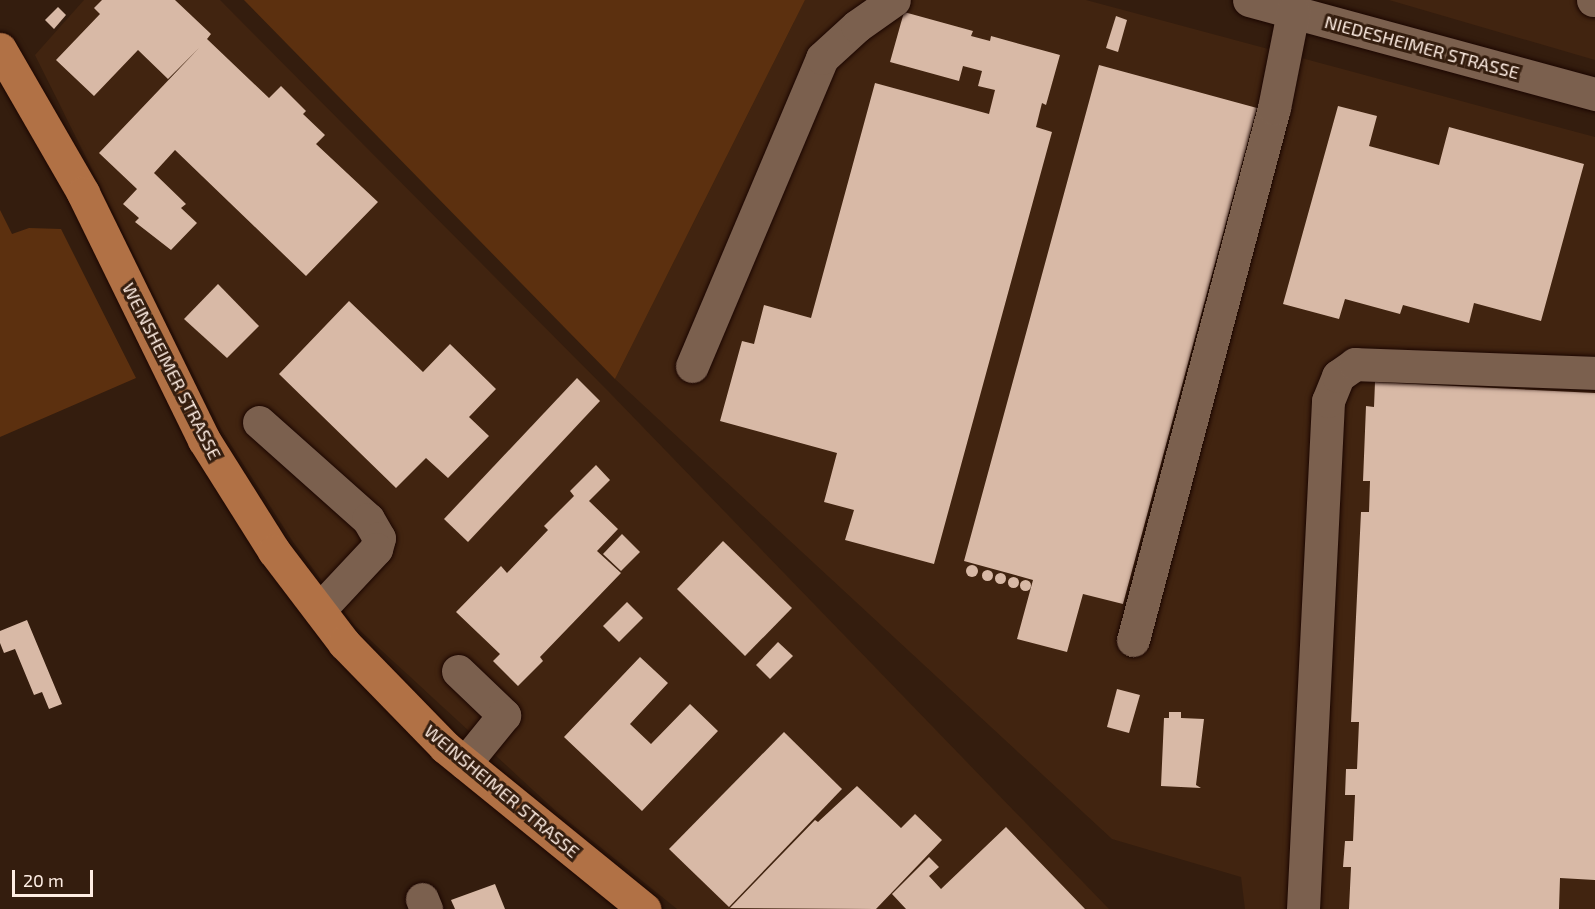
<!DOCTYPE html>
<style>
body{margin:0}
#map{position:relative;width:1595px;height:909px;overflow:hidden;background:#341d0e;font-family:"Exo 2",sans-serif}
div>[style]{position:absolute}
.built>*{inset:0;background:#412410}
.green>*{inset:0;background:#5c300f}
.building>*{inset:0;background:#d8b9a6}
.round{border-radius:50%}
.roads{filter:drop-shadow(0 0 2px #1b0600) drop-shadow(0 0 2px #1b0600)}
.minor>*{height:33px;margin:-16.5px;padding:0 16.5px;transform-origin:16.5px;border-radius:16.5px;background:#7b604e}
.major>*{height:33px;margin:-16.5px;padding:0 16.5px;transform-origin:16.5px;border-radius:16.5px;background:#b17145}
span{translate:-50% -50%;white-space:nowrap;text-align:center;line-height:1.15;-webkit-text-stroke:6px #341d0e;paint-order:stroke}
.street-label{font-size:18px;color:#feede3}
.scale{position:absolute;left:12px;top:870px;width:81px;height:27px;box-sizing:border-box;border:3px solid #feede3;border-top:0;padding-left:8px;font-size:18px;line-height:21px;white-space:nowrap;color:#feede3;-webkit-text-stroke:4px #341d0e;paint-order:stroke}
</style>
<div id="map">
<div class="built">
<div style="clip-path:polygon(84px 0,220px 0,609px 392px,1109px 909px,677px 909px,559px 814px,355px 626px,293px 542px,222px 431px,35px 55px)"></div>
<div style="clip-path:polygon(805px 0,1086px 0,1595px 137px,1595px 909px,1245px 909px,1241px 877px,1112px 839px,615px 379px)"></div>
<div style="clip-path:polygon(1389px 0,1595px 0,1595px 60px)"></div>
</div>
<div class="green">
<div style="clip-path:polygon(244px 0,805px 0,615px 379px)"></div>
<div style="clip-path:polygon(0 210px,12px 234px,29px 228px,61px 229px,136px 378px,0 437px)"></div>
</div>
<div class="building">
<div style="clip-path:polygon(102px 0,175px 0,211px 34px,207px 39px,269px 98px,281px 86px,306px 111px,303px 114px,325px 135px,316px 144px,378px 202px,306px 276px,175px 150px,154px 173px,186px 204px,181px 208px,197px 223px,171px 250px,135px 222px,139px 218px,123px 204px,137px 189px,99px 153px,199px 48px,168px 79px,138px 50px,94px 96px,56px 60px,100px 14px,94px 8px)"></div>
<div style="clip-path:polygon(58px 7px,66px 15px,54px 29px,45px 20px)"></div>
<div style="clip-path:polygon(904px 12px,973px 31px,971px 36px,990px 41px,991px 36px,1060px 55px,1046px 105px,1042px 103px,1036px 127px,1052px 132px,934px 564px,845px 540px,854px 510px,824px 502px,837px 453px,720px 421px,742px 341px,754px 344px,764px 305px,811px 318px,875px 83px,989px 114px,995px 90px,978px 86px,982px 71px,963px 66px,959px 81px,890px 62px)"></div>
<div style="clip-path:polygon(1116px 16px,1127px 20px,1118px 52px,1106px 48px)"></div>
<div style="clip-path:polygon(1099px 65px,1257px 108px,1123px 604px,1083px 594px,1067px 652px,1017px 639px,1033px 580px,964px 561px)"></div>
<div style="clip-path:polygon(1338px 106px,1377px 116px,1369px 146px,1439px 165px,1449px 127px,1584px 164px,1541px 321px,1474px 303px,1469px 323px,1403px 305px,1400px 314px,1345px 299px,1339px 319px,1283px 304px)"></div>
<div style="clip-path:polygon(218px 284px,259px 326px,227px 358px,184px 319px)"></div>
<div style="clip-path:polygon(349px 301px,423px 372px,450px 344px,496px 389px,469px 417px,489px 436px,448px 478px,426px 458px,396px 488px,279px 374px)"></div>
<div style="clip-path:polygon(577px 378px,600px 401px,468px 542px,444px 519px)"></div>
<div style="clip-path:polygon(1375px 382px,1595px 393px,1595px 880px,1560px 878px,1559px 909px,1349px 909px,1351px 867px,1343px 867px,1345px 841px,1353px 841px,1355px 795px,1345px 795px,1346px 769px,1357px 769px,1359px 722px,1351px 722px,1361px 512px,1369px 512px,1370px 481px,1363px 481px,1366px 406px,1374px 407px)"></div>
<div style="clip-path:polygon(596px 465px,610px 480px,589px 501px,618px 529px,597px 551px,621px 573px,540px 657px,543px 661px,518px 686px,493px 661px,500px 654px,456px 612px,501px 566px,507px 573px,548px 530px,544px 526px,574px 496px,570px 491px)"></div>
<div style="clip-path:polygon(622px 534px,640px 552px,621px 571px,603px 554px)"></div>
<div style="clip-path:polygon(723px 541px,792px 608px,745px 656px,677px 589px)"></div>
<div class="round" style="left:966px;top:565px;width:12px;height:12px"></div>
<div class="round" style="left:981.5px;top:569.5px;width:11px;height:11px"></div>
<div class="round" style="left:994.5px;top:572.5px;width:11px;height:11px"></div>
<div class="round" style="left:1007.5px;top:576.5px;width:11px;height:11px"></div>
<div class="round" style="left:1019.5px;top:579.5px;width:11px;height:11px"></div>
<div style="clip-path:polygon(627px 602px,643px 618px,619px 642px,603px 626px)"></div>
<div style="clip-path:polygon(27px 620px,62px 704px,49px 709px,42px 692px,34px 695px,15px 649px,4px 653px,0 643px,0 631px)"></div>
<div style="clip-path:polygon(778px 642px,793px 656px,770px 679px,756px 665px)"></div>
<div style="clip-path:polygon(640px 657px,668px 683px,630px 724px,651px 744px,690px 704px,718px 731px,642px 811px,564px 737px)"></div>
<div style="clip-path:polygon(1117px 689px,1140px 695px,1129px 733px,1107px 727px)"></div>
<div style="clip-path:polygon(1169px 712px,1181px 712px,1181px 718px,1204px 719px,1196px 785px,1201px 788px,1161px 786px,1164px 718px,1169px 718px)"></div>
<div style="clip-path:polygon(784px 732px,842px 789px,729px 907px,669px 849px)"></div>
<div style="clip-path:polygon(857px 786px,901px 828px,915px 814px,942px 840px,876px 909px,730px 908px,815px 820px,818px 822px)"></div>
<div style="clip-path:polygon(1006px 827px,1085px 909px,906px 909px,892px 894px,929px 857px,939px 867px,929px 876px,941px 889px)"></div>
<div style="clip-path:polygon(495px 884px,505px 909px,455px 909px,451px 900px)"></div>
</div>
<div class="roads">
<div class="minor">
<div style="left:1249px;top:0;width:359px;rotate:15.2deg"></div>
<div style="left:1593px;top:0;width:2px"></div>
<div style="left:692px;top:366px;width:334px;rotate:-67.1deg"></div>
<div style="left:822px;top:58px;width:47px;rotate:-42.4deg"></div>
<div style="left:857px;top:26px;width:45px;rotate:-35.1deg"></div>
<div style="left:259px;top:422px;width:146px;rotate:41.7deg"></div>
<div style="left:368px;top:519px;width:22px;rotate:60deg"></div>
<div style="left:379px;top:538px;width:11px;rotate:105deg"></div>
<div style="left:376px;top:549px;width:83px;rotate:133.1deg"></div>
<div style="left:1133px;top:640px;width:550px;rotate:-75.16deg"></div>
<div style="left:1274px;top:108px;width:98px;rotate:-78.8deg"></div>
<div style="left:458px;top:671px;width:64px;rotate:43.7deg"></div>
<div style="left:504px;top:715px;width:62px;rotate:129.1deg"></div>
<div style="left:422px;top:899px;width:11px;rotate:68deg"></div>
<div style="left:1303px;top:909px;width:509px;rotate:-87.18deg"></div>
<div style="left:1328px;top:401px;width:27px;rotate:-68deg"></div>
<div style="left:1338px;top:376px;width:21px;rotate:-35deg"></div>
<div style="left:1355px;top:364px;width:240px;rotate:2.1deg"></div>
</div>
<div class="major">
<div style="left:0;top:49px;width:166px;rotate:60deg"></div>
<div style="left:83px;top:193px;width:275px;rotate:63.9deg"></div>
<div style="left:204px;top:440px;width:131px;rotate:57.8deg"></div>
<div style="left:274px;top:551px;width:116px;rotate:52.7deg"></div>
<div style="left:344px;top:643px;width:145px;rotate:45.8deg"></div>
<div style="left:445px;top:747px;width:257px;rotate:39.1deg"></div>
</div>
</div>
<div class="street-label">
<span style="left:1422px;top:47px;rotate:15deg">NIEDESHEIMER STRASSE</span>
<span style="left:172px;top:371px;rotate:63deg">WEINSHEIMER STRASSE</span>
<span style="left:502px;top:791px;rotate:40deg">WEINSHEIMER STRASSE</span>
</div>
<div class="scale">20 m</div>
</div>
